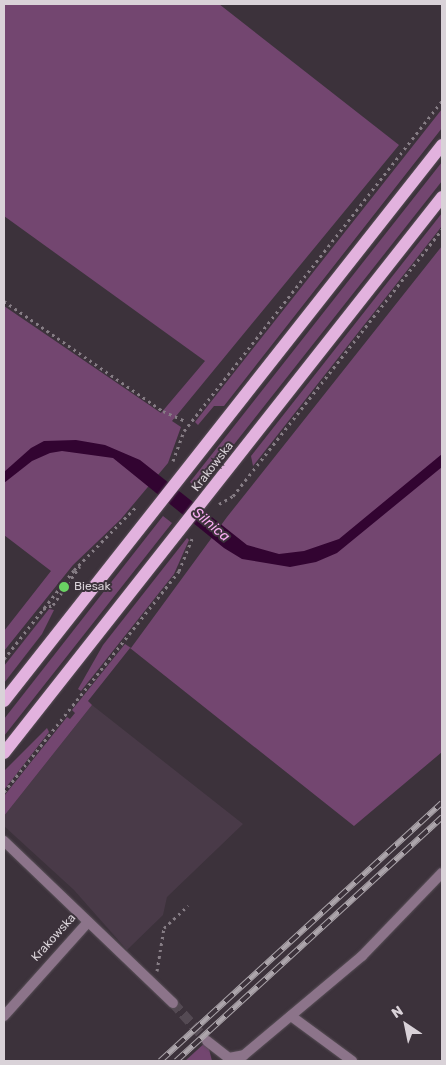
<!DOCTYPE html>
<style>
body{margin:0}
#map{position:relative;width:446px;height:1065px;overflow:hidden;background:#3c323b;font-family:Rubik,sans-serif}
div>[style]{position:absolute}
.built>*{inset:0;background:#493a48}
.green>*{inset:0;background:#734670}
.water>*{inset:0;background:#320431}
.minor-tunnel>*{height:10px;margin-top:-5px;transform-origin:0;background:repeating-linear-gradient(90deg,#544a53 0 10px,transparent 0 15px)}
.path>*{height:3px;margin-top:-1.5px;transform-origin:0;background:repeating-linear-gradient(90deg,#867d85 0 2.5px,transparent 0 6.5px)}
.roads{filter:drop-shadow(0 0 1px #584f57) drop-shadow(0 0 1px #584f57)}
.minor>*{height:10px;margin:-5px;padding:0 5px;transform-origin:5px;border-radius:5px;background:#8c748a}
.primary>*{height:12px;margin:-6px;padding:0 6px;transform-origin:6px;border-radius:6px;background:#e2b2de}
.rail>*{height:5.5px;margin-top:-2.75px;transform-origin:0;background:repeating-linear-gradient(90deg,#3c323b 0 11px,#aca5ab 0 22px);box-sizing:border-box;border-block:1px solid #aca5ab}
.dots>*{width:14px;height:14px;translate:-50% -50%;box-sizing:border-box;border:2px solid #3c323b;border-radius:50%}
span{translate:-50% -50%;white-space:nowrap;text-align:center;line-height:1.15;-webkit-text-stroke:4px #3c323b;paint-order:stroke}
.street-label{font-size:12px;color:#d9d2d8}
.poi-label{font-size:12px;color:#d9d2d8}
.left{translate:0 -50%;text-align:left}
.water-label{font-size:14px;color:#f9adf3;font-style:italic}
.frame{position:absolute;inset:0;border:5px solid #d9d2d8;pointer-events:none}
.north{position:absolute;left:381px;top:1000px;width:50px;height:50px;-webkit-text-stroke:4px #3c323b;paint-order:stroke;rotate:326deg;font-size:14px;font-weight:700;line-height:20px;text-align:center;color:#d9d2d8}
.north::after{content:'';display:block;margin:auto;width:18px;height:22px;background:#d9d2d8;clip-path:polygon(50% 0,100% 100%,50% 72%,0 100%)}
</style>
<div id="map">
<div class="built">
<div style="clip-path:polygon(92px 705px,243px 824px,167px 897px,163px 915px,127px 950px,74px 890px,4px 826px,4px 816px)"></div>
</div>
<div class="green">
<div style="clip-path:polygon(4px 4px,219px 4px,399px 145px,172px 421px,181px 427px,168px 463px,121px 519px,73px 565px,4px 651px,4px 631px,51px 571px,4px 535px,4px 306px,161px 413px,205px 361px,4px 216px)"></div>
<div style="clip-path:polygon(442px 109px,442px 128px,224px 406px,214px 406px,198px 425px,195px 422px)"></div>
<div style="clip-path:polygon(442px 162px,442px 181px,198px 490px,190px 482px)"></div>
<div style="clip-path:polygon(442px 213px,442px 226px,253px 466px,251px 456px)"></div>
<div style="clip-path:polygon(442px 246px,442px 752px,354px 826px,130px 648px,88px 701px,92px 705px,4px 816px,4px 796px,67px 717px,70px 719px,75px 713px,72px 710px,125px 644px,131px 648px,227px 517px)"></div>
<div style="clip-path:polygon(163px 516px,172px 523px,4px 736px,4px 719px)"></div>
<div style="clip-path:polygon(187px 538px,189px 540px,174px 574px,81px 691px,78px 689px,103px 645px)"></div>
<div style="clip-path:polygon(49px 609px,54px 610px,42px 634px,4px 683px,4px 666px)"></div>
<div style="clip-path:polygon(47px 728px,49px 732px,4px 790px,4px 771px)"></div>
<div style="clip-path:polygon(207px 1041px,212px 1061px,185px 1061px)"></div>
</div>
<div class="water">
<div style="clip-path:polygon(76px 440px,105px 445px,140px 460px,247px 545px,279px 554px,304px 551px,339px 539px,442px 454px,442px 467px,337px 553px,316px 562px,290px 567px,242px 559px,224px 548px,113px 458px,62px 451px,50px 453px,32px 461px,4px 483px,4px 472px,31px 448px,44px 441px)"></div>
</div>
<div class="minor-tunnel">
<div style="left:173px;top:1003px;width:51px;rotate:48.2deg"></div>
</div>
<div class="path">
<div style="left:4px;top:301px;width:193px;rotate:34.7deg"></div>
<div style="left:163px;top:411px;width:24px;rotate:24deg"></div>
<div style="left:173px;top:461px;width:32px;rotate:-70deg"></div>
<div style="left:184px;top:431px;width:419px;rotate:-52deg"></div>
<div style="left:219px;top:504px;width:16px;rotate:-30deg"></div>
<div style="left:233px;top:496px;width:339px;rotate:-51.9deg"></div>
<div style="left:43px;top:609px;width:11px;rotate:-22deg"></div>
<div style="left:53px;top:605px;width:47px;rotate:-55.3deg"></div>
<div style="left:4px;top:659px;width:113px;rotate:-51.8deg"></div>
<div style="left:74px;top:570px;width:88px;rotate:-45.5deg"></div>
<div style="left:4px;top:792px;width:282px;rotate:-51.6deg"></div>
<div style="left:179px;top:571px;width:35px;rotate:-68deg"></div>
<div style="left:157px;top:971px;width:44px;rotate:-80.8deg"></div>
<div style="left:164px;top:928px;width:33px;rotate:-43deg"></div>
</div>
<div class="roads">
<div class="minor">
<div style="left:4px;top:841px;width:234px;rotate:43.8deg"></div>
<div style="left:4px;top:1016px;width:126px;rotate:-48.2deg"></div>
<div style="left:291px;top:1016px;width:76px;rotate:36.4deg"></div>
<div style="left:207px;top:1041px;width:28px;rotate:38deg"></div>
<div style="left:229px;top:1058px;width:15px;rotate:-11deg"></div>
<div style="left:244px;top:1055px;width:154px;rotate:-40deg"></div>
<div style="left:362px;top:956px;width:115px;rotate:-46.1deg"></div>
</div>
<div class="primary">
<div style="left:4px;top:701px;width:708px;rotate:-51.77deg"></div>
<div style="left:4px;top:753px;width:708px;rotate:-51.77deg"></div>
</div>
</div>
<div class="rail">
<div style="left:160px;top:1061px;width:382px;rotate:-42.5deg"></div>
<div style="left:176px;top:1061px;width:361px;rotate:-42.5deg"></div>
</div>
<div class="dots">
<div style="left:64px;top:587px;background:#6ad363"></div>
</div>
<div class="street-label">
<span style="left:213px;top:467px;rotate:-52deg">Krakowska</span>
<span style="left:54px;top:938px;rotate:-48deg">Krakowska</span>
</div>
<div class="poi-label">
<span class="left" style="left:74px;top:587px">Biesak</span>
</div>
<div class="water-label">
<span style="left:211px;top:525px;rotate:40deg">Silnica</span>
</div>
<div class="frame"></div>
<div class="north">N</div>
</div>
